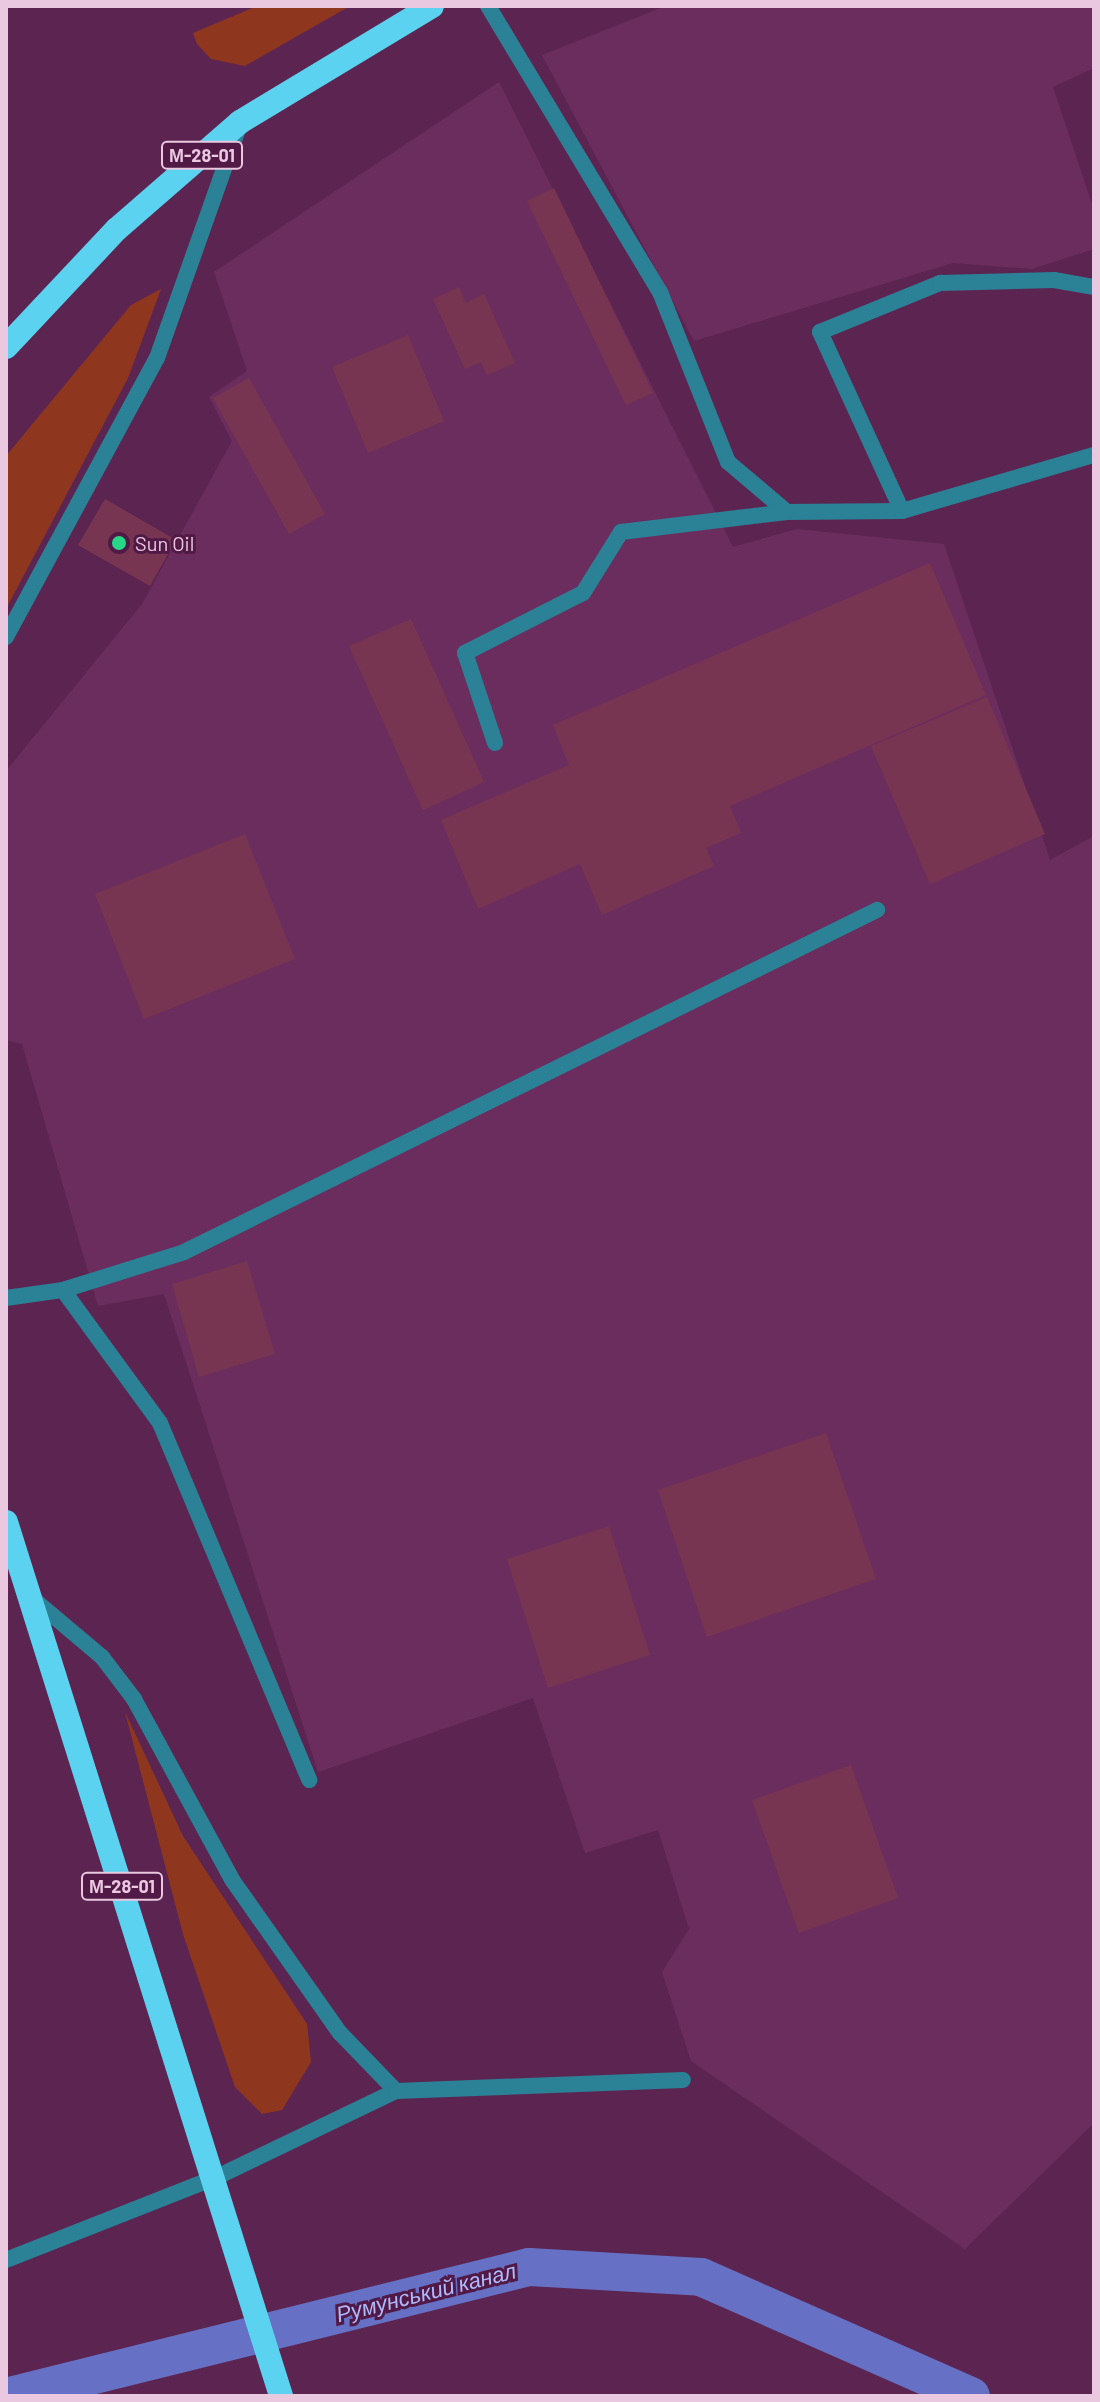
<!DOCTYPE html>
<meta charset="utf-8">
<style>
body{margin:0}
#map{position:relative;width:1100px;height:2402px;overflow:hidden;background:#5c2551;font-family:Barlow,sans-serif}
div>[style]{position:absolute}
.built>*{inset:0;background:#6b2d5e}
.green>*{inset:0;background:#8f371e}
.canal>*{height:38px;margin:-19px;padding:0 19px;transform-origin:19px;border-radius:19px;background:#6670c4}
.building>*{inset:0;background:#783551}
.lane>*{height:16px;margin:-8px;padding:0 8px;transform-origin:8px;border-radius:8px;background:#2b8195}
.highway>*{height:24px;margin:-12px;padding:0 12px;transform-origin:12px;border-radius:12px;background:#5bd2ef}
.dots>*{width:22px;height:22px;translate:-50% -50%;box-sizing:border-box;border:4px solid #511a46;border-radius:50%}
span{translate:-50% -50%;white-space:nowrap;text-align:center;line-height:1.15;-webkit-text-stroke:6px #511a46;paint-order:stroke}
.shield-label span{padding:2px 6px;background:#511a46;border:2px solid;border-radius:6px;-webkit-text-stroke-width:0}
.shield-label{font-size:18px;color:#eac8e0;font-weight:700}
.poi-label{font-size:20px;color:#eac8e0}
.left{translate:0 -50%;text-align:left}
.water-label{font-size:22px;color:#adb9fc;font-style:italic}
.frame{position:absolute;inset:0;border:8px solid #eac8e0;pointer-events:none}
</style>
<div id="map">
<div class="built">
<div style="clip-path:polygon(666px 6px,1094px 6px,1094px 68px,1053px 87px,1094px 210px,1094px 249px,1032px 269px,953px 263px,694px 341px,542px 55px)"></div>
<div style="clip-path:polygon(499px 82px,733px 547px,797px 529px,944px 544px,1050px 860px,1094px 836px,1094px 2123px,965px 2249px,691px 2061px,662px 1972px,689px 1929px,658px 1830px,585px 1853px,533px 1698px,318px 1772px,164px 1294px,98px 1306px,22px 1044px,6px 1040px,6px 771px,142px 604px,232px 441px,209px 397px,247px 371px,214px 272px)"></div>
</div>
<div class="green">
<div style="clip-path:polygon(257px 6px,350px 6px,245px 66px,211px 59px,197px 44px,193px 33px)"></div>
<div style="clip-path:polygon(161px 289px,128px 378px,6px 609px,6px 456px,131px 305px)"></div>
<div style="clip-path:polygon(125px 1712px,183px 1836px,307px 2024px,311px 2062px,282px 2110px,262px 2114px,235px 2087px,183px 1934px)"></div>
</div>
<div class="canal">
<div style="left:10px;top:2396px;width:535px;rotate:-13.96deg"></div>
<div style="left:529px;top:2267px;width:172px;rotate:3.3deg"></div>
<div style="left:701px;top:2277px;width:295px;rotate:23.8deg"></div>
</div>
<div class="building">
<div style="clip-path:polygon(554px 188px,653px 393px,626px 405px,527px 201px)"></div>
<div style="clip-path:polygon(459px 287px,466px 303px,484px 294px,515px 363px,487px 375px,481px 362px,465px 369px,433px 299px)"></div>
<div style="clip-path:polygon(408px 335px,444px 421px,368px 453px,332px 367px)"></div>
<div style="clip-path:polygon(249px 378px,325px 514px,289px 534px,213px 398px)"></div>
<div style="clip-path:polygon(105px 499px,176px 540px,150px 586px,78px 545px)"></div>
<div style="clip-path:polygon(930px 563px,986px 695px,730px 806px,741px 833px,706px 848px,714px 866px,602px 915px,580px 864px,478px 909px,441px 820px,569px 765px,553px 725px)"></div>
<div style="clip-path:polygon(411px 619px,484px 782px,423px 810px,349px 646px)"></div>
<div style="clip-path:polygon(987px 697px,1045px 834px,930px 884px,871px 746px)"></div>
<div style="clip-path:polygon(245px 834px,295px 959px,144px 1019px,95px 894px)"></div>
<div style="clip-path:polygon(247px 1261px,275px 1354px,199px 1377px,172px 1284px)"></div>
<div style="clip-path:polygon(826px 1433px,876px 1579px,707px 1637px,658px 1490px)"></div>
<div style="clip-path:polygon(609px 1526px,650px 1655px,548px 1688px,507px 1559px)"></div>
<div style="clip-path:polygon(851px 1765px,898px 1898px,799px 1933px,752px 1800px)"></div>
</div>
<div class="lane">
<div style="left:488px;top:6px;width:334px;rotate:59deg"></div>
<div style="left:660px;top:292px;width:183px;rotate:68.2deg"></div>
<div style="left:728px;top:462px;width:77px;rotate:40.3deg"></div>
<div style="left:787px;top:512px;width:115px;rotate:-0.5deg"></div>
<div style="left:902px;top:511px;width:200px;rotate:-16.3deg"></div>
<div style="left:902px;top:511px;width:197px;rotate:-114.6deg"></div>
<div style="left:820px;top:332px;width:130px;rotate:-22.2deg"></div>
<div style="left:940px;top:283px;width:114px;rotate:-1.5deg"></div>
<div style="left:1054px;top:280px;width:41px;rotate:9.9deg"></div>
<div style="left:6px;top:637px;width:317px;rotate:-61.6deg"></div>
<div style="left:157px;top:358px;width:245px;rotate:-70.5deg"></div>
<div style="left:495px;top:743px;width:95px;rotate:-108.4deg"></div>
<div style="left:465px;top:653px;width:132px;rotate:-27deg"></div>
<div style="left:583px;top:593px;width:72px;rotate:-58.1deg"></div>
<div style="left:621px;top:532px;width:167px;rotate:-6.9deg"></div>
<div style="left:63px;top:1290px;width:165px;rotate:53.9deg"></div>
<div style="left:160px;top:1423px;width:387px;rotate:67.3deg"></div>
<div style="left:6px;top:1298px;width:58px;rotate:-8deg"></div>
<div style="left:63px;top:1290px;width:127px;rotate:-17.4deg"></div>
<div style="left:184px;top:1252px;width:773px;rotate:-26.27deg"></div>
<div style="left:32px;top:1598px;width:92px;rotate:40.1deg"></div>
<div style="left:102px;top:1657px;width:53px;rotate:52.7deg"></div>
<div style="left:134px;top:1699px;width:207px;rotate:61.5deg"></div>
<div style="left:233px;top:1881px;width:186px;rotate:54.9deg"></div>
<div style="left:340px;top:2033px;width:81px;rotate:46deg"></div>
<div style="left:6px;top:2260px;width:227px;rotate:-21.5deg"></div>
<div style="left:217px;top:2177px;width:199px;rotate:-25.7deg"></div>
<div style="left:396px;top:2091px;width:287px;rotate:-2.2deg"></div>
</div>
<div class="highway">
<div style="left:6px;top:347px;width:162px;rotate:-46.8deg"></div>
<div style="left:117px;top:229px;width:163px;rotate:-41deg"></div>
<div style="left:240px;top:122px;width:224px;rotate:-31.1deg"></div>
<div style="left:6px;top:1522px;width:916px;rotate:72.53deg"></div>
</div>
<div class="dots">
<div style="left:119px;top:543px;background:#26d886"></div>
</div>
<div class="shield-label">
<span style="left:202px;top:155px">М-28-01</span>
<span style="left:122px;top:1886px">М-28-01</span>
</div>
<div class="poi-label">
<span class="left" style="left:135px;top:543px">Sun Oil</span>
</div>
<div class="water-label">
<span style="left:426px;top:2292px;rotate:-14deg">Румунський канал</span>
</div>
<div class="frame"></div>
</div>
